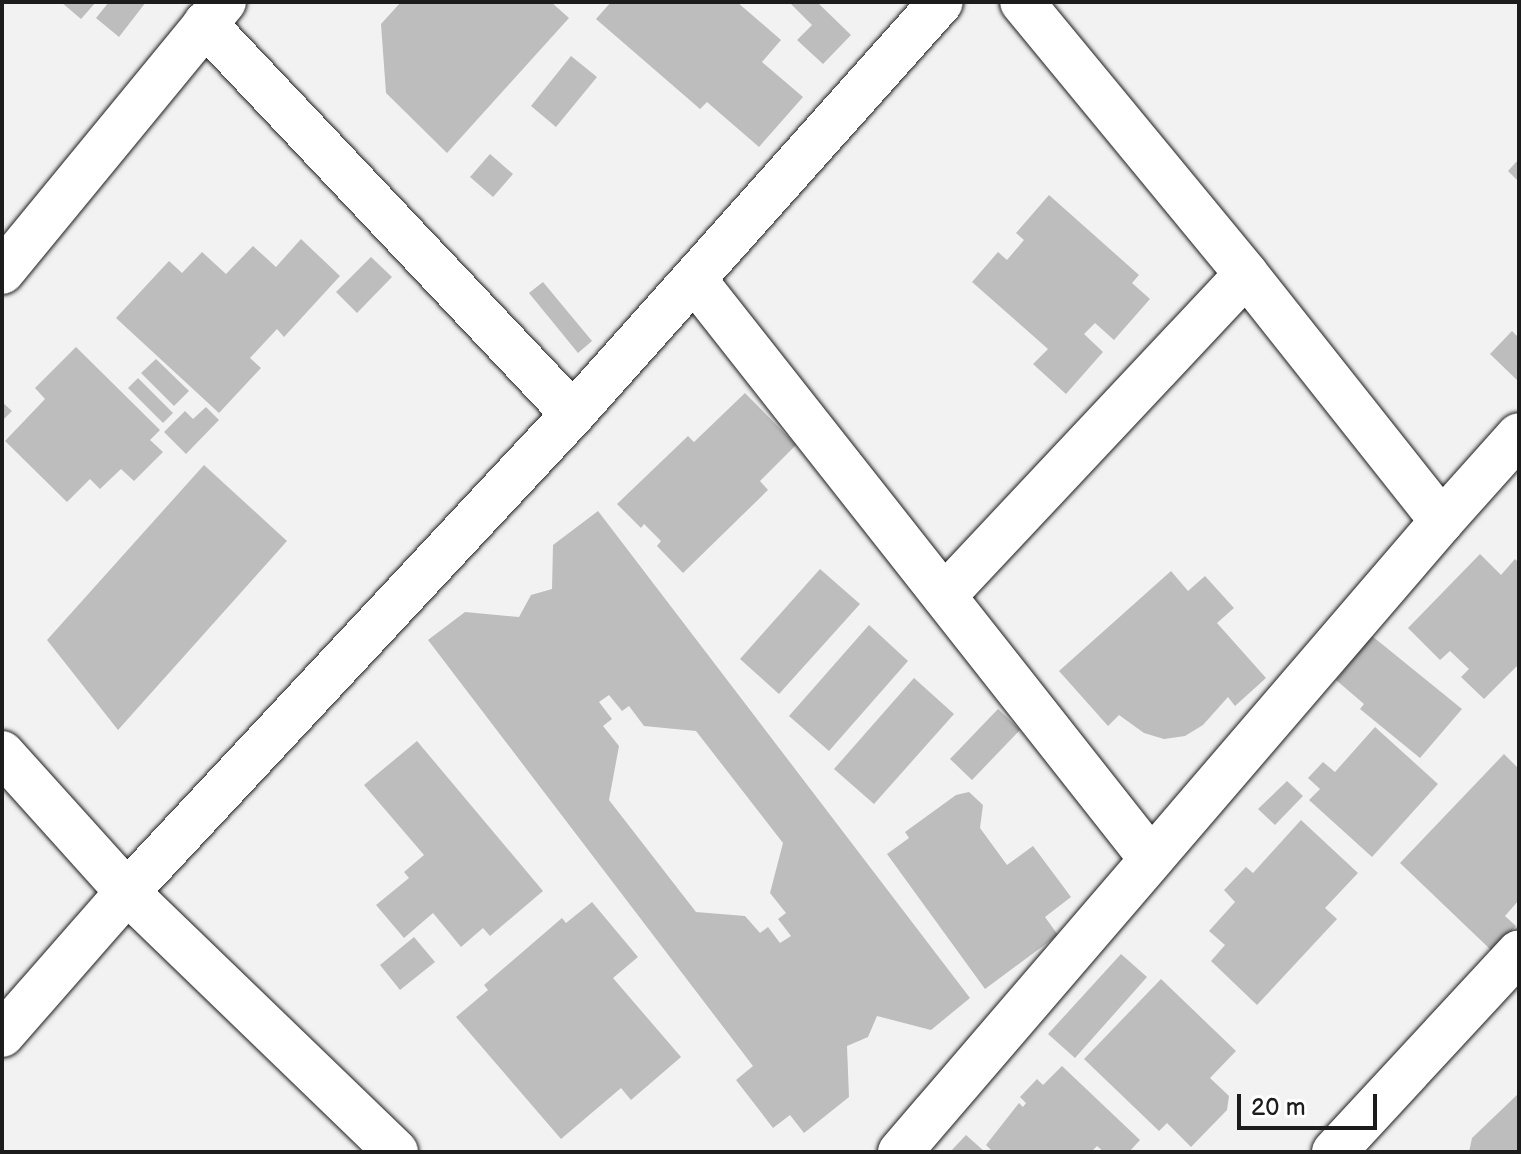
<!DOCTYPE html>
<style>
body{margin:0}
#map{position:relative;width:1521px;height:1154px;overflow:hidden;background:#f2f2f2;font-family:"Balsamiq Sans",sans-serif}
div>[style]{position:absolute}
.building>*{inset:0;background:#bdbdbd}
.roads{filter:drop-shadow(0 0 2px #1c1c1c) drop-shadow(0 0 2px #1c1c1c)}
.street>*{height:44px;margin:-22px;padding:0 22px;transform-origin:22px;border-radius:22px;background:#fff}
.secondary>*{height:44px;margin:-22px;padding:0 22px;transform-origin:22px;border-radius:22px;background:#fff}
span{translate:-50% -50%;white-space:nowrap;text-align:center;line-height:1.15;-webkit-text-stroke:6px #fff;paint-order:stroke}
.frame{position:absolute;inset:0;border:4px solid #1c1c1c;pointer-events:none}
.scale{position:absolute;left:1237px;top:1094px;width:140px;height:36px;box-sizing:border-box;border:4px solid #1c1c1c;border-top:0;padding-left:10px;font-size:24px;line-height:28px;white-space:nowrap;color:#1c1c1c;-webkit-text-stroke:6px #fff;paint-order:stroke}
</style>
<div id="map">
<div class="building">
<div style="clip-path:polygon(61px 2px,96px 2px,81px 19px)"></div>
<div style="clip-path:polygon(109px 2px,146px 2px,119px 37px,96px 18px)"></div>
<div style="clip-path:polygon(401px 2px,551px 2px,569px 18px,447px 153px,386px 93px,381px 24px)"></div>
<div style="clip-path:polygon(611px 2px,737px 2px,781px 40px,762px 62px,803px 97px,759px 147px,707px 102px,700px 109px,596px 19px)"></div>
<div style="clip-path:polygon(789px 2px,817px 2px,851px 35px,823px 64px,797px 40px,812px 25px)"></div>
<div style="clip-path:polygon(571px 56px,597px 77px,556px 127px,531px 106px)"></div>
<div style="clip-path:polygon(490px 154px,513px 174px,493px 197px,470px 177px)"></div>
<div style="clip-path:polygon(1519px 159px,1519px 182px,1508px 171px)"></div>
<div style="clip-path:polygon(1049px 195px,1139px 275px,1132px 283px,1150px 299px,1114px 340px,1095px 323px,1084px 334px,1103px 352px,1066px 394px,1033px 364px,1048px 349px,972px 282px,998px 252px,1007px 260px,1024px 240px,1016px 233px)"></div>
<div style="clip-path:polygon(301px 239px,340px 276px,284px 337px,277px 329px,250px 358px,261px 368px,219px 413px,116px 318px,169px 261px,182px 273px,202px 252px,226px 274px,253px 246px,276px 267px)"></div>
<div style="clip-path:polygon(371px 257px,392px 277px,357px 313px,336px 292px)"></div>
<div style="clip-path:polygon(543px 282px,592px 341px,578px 353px,529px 293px)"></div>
<div style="clip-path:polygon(1512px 331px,1519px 338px,1519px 382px,1490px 354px)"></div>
<div style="clip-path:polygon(76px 347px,160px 430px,150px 440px,163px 452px,134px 481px,121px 469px,100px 489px,90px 479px,67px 502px,5px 441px,45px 399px,35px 388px)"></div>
<div style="clip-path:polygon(156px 359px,189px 391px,174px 406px,141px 373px)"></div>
<div style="clip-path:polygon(138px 378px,173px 413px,163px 423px,128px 388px)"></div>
<div style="clip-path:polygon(745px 393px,796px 445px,760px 481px,768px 490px,683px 573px,657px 546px,661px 541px,644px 524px,641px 528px,617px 504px,688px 436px,694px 442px)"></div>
<div style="clip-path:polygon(2px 402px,12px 411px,2px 421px)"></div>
<div style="clip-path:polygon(206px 407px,219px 420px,186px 454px,164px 432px,185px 411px,193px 419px)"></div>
<div style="clip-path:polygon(204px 465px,287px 541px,118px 730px,47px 640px)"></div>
<div style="clip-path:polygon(evenodd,598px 511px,970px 998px,931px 1030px,877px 1016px,868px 1037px,847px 1046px,849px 1097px,804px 1133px,790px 1115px,773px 1128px,736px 1080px,753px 1066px,428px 640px,465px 612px,519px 617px,531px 595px,552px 589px,553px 545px,598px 511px,609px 695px,622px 711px,629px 706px,644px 726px,696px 731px,783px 843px,770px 893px,786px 913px,778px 919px,791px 936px,780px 943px,768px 927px,760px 933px,745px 916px,696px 912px,609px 800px,619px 746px,603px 726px,612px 719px,599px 702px,609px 695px)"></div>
<div style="clip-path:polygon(1480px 554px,1501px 575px,1515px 559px,1519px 563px,1519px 664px,1484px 699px,1461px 677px,1469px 669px,1450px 651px,1440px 660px,1408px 628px)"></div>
<div style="clip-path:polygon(820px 569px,860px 604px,779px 694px,740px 659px)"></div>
<div style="clip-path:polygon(1171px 571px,1188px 591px,1205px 576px,1234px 608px,1217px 623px,1266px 678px,1235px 706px,1228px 697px,1203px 725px,1185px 736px,1164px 739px,1144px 733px,1119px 715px,1108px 726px,1059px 671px)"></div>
<div style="clip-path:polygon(869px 625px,908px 661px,829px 751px,789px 716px)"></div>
<div style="clip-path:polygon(1372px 636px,1462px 709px,1420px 758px,1360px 709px,1364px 704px,1336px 680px)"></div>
<div style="clip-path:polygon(914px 678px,954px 714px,874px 804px,834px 769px)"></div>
<div style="clip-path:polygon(998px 709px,1020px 730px,972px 780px,950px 759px)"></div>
<div style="clip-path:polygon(1375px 727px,1438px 784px,1372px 857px,1309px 800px,1320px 789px,1308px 778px,1323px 762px,1335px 772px)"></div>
<div style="clip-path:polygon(417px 741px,543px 891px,490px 936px,483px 928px,461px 947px,433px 913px,404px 938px,376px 905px,409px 878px,404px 872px,424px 855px,364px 785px)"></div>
<div style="clip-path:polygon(1504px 754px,1519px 769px,1519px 900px,1505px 916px,1516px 926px,1492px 951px,1400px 863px)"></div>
<div style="clip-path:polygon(1287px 781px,1303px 796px,1275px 825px,1258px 809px)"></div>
<div style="clip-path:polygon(969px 792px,983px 805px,980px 828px,1007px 865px,1033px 846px,1071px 897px,1045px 917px,1058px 935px,985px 989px,887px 854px,909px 838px,905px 832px,956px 795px)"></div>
<div style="clip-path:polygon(1301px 820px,1358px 873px,1325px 908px,1337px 919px,1257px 1005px,1211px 961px,1225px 945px,1209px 931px,1235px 902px,1224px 890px,1246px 867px,1253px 873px)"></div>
<div style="clip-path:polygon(592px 902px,638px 957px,613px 978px,681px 1057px,631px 1100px,621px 1088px,561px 1139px,456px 1017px,488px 990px,484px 985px,562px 918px,566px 923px)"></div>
<div style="clip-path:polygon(414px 937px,435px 962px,400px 990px,380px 965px)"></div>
<div style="clip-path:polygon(1121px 954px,1147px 977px,1075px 1058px,1048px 1034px)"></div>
<div style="clip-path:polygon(1161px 979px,1236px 1051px,1210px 1078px,1229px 1096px,1227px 1110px,1191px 1147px,1167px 1123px,1159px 1131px,1084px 1059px)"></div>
<div style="clip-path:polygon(1062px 1066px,1140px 1140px,1129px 1152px,1104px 1152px,1097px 1146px,1091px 1152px,993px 1152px,986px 1145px,1019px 1103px,1023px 1107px,1026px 1103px,1020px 1097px,1037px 1079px,1043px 1085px)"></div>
<div style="clip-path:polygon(1519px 1093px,1519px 1152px,1469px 1152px,1472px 1138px)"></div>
<div style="clip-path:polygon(966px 1135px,985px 1152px,950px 1152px)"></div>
</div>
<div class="roads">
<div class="street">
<div style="left:1022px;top:2px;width:352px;rotate:50.5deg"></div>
<div style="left:1246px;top:274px;width:315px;rotate:51.6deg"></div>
<div style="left:205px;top:24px;width:536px;rotate:46.66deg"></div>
<div style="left:2px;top:272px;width:350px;rotate:-50.6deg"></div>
<div style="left:694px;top:279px;width:738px;rotate:51.76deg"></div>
<div style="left:944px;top:596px;width:441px;rotate:-46.8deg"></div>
<div style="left:2px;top:1035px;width:190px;rotate:-48.8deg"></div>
<div style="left:127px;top:892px;width:654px;rotate:-46.98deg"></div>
<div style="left:573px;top:414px;width:552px;rotate:-48.23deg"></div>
<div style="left:900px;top:1152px;width:832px;rotate:-49.34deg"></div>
<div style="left:1442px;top:521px;width:115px;rotate:-48.2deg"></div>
<div style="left:1334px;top:1152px;width:272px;rotate:-47.2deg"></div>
</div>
<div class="secondary">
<div style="left:2px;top:753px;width:187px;rotate:48deg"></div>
<div style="left:127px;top:892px;width:374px;rotate:44deg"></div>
</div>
</div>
<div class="frame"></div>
<div class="scale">20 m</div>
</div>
